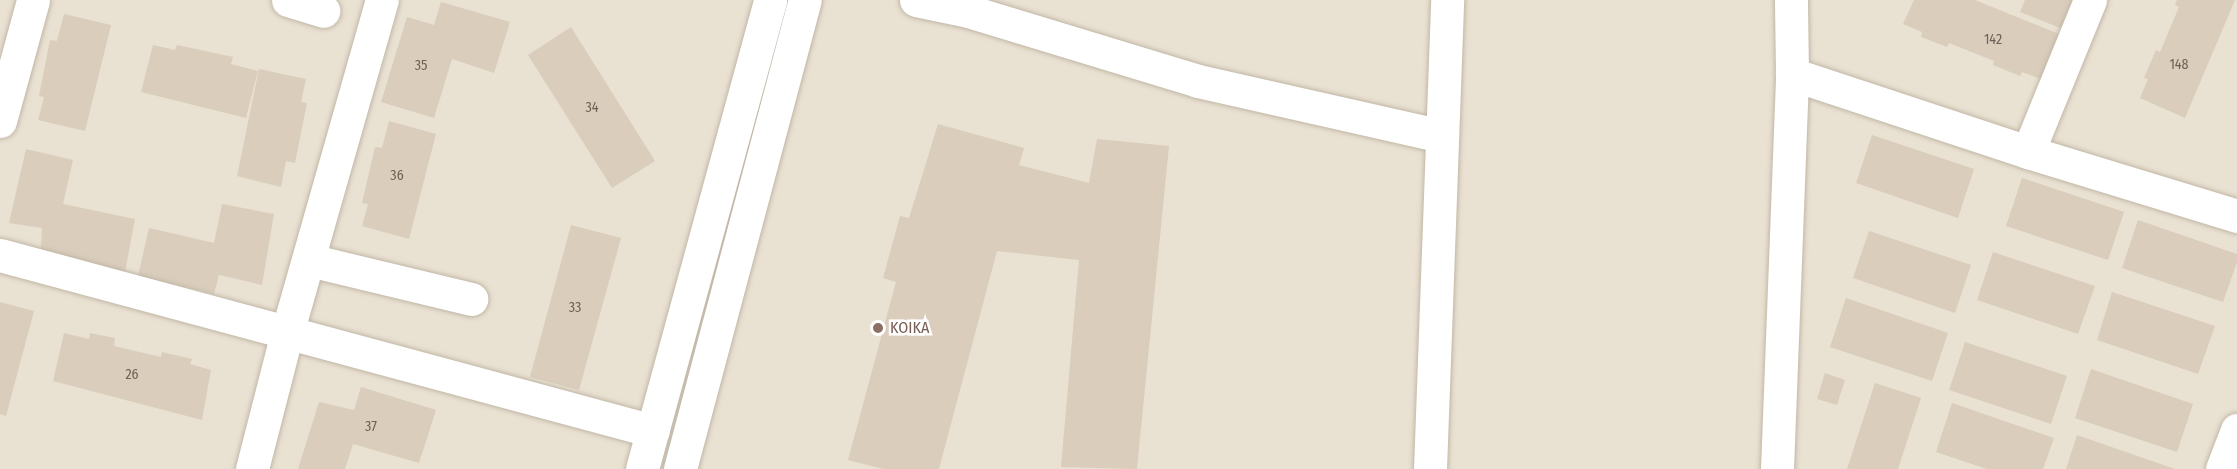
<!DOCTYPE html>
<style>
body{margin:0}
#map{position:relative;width:2237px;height:469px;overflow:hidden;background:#f4efe5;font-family:"Fira Sans Condensed",sans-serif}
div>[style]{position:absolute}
.residential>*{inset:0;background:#e9e1d2}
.building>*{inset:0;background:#dacdbc}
.roads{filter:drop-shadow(0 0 2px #c1b7a6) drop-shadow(0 0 2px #c1b7a6)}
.street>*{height:33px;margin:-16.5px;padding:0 16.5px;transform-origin:16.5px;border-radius:16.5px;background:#fff}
.dots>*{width:16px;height:16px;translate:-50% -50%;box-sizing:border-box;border:3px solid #fff;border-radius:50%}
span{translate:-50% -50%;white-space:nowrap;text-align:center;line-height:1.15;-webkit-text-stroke:5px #fff;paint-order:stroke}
.number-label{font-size:14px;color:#6c6255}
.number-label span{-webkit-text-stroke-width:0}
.education-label{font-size:16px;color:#785e54}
.left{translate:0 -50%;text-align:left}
</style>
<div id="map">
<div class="residential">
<div style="clip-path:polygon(0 0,2237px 0,2237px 469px,0 469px)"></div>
</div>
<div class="building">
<div style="clip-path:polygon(1914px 0,1975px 0,2059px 34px,2041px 79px,2022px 72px,2020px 76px,1993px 65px,1994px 61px,1949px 43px,1947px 47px,1921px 37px,1922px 32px,1903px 24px)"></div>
<div style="clip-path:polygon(2025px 0,2077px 0,2065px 30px,2020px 12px)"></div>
<div style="clip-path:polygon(2177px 0,2235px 0,2185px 118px,2140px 98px,2148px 79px,2144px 78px,2156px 50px,2160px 52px,2179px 7px,2175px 5px)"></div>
<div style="clip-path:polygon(441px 2px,510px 22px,494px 73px,452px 59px,434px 118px,381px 102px,407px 17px,434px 25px)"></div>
<div style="clip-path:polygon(64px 14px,111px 25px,85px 131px,38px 120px,44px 97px,39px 96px,50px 40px,57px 41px)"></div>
<div style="clip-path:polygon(571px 27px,655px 161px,612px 188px,528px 55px)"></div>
<div style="clip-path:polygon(153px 45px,175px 50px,177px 45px,233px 57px,231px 64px,258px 71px,246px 118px,141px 92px)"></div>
<div style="clip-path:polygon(259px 69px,306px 79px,301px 102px,307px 103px,295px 163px,286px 161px,281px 187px,237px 176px)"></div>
<div style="clip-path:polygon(389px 121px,436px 134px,409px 239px,362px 226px,368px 204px,362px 203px,375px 147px,382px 148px)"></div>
<div style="clip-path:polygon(938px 124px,1024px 148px,1019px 165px,1089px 183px,1097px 139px,1169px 146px,1137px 469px,1061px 467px,1079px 260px,997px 251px,939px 469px,883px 469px,848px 460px,896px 282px,883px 278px,900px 216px,909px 218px)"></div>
<div style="clip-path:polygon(1872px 135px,1974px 169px,1958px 218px,1856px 183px)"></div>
<div style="clip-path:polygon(26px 149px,73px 160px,63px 204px,135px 219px,125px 272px,41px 251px,42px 228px,9px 223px)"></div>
<div style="clip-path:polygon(2022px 178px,2124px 212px,2108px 260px,2006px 226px)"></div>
<div style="clip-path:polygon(222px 204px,274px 214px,262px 285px,219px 275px,214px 294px,138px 276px,149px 228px,214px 243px)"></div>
<div style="clip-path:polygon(2138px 220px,2237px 254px,2237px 262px,2223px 302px,2122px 268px)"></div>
<div style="clip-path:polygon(571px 225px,621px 238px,579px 390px,530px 377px)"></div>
<div style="clip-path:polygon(1869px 231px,1971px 265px,1955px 313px,1853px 278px)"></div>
<div style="clip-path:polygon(1993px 252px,2095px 286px,2078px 334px,1977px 300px)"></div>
<div style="clip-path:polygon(2112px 292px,2215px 326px,2198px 374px,2097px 340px)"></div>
<div style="clip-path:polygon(1846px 298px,1948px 333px,1932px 381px,1830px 347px)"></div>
<div style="clip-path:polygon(0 302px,34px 311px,6px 416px,0 414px)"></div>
<div style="clip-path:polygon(64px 333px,89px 339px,90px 333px,115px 338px,114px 346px,161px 357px,162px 352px,192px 359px,190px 364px,211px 370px,202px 420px,53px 381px)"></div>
<div style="clip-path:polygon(1965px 342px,2067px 376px,2051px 424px,1949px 390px)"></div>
<div style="clip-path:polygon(2091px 369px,2193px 404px,2177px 452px,2075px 418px)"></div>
<div style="clip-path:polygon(1825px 373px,1845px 380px,1837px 405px,1817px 399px)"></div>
<div style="clip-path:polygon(1875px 383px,1921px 398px,1898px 469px,1847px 469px)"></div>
<div style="clip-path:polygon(361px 387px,436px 410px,419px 463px,353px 444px,345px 469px,298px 469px,319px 402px,354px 410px)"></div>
<div style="clip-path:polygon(1952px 403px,2054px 438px,2043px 469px,1987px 469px,1936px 452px)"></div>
<div style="clip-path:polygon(2077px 435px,2175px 469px,2066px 469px)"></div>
</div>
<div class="roads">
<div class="street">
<div style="left:288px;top:0;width:37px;rotate:17deg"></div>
<div style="left:916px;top:0;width:53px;rotate:11.9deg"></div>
<div style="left:968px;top:11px;width:240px;rotate:16.9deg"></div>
<div style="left:1198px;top:81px;width:250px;rotate:12.7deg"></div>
<div style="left:2090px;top:0;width:164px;rotate:112.2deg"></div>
<div style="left:2028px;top:152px;width:219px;rotate:17deg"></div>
<div style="left:1792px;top:74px;width:249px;rotate:18.3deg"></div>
<div style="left:0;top:121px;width:125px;rotate:-74.7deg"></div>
<div style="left:0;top:255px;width:676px;rotate:15.08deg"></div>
<div style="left:309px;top:260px;width:167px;rotate:13.5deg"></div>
<div style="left:252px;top:469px;width:140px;rotate:-75.6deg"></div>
<div style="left:287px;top:333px;width:346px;rotate:-74.1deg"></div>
<div style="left:642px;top:469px;width:486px;rotate:-74.7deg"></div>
<div style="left:680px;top:469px;width:485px;rotate:-75.1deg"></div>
<div style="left:1430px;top:469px;width:469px;rotate:-87.9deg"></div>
<div style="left:1777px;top:469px;width:395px;rotate:-87.8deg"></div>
<div style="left:1792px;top:74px;width:74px;rotate:-90.8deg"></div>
<div style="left:2222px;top:469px;width:42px;rotate:-69deg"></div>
</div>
</div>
<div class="dots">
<div style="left:878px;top:328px;background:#8d6e63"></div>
</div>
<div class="number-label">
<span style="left:1993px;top:40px">142</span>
<span style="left:2179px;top:65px">148</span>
<span style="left:421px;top:66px">35</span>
<span style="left:592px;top:108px">34</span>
<span style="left:397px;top:176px">36</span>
<span style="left:575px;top:308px">33</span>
<span style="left:132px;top:375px">26</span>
<span style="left:371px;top:427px">37</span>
</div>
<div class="education-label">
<span class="left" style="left:890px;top:328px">KOIKA</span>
</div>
</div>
